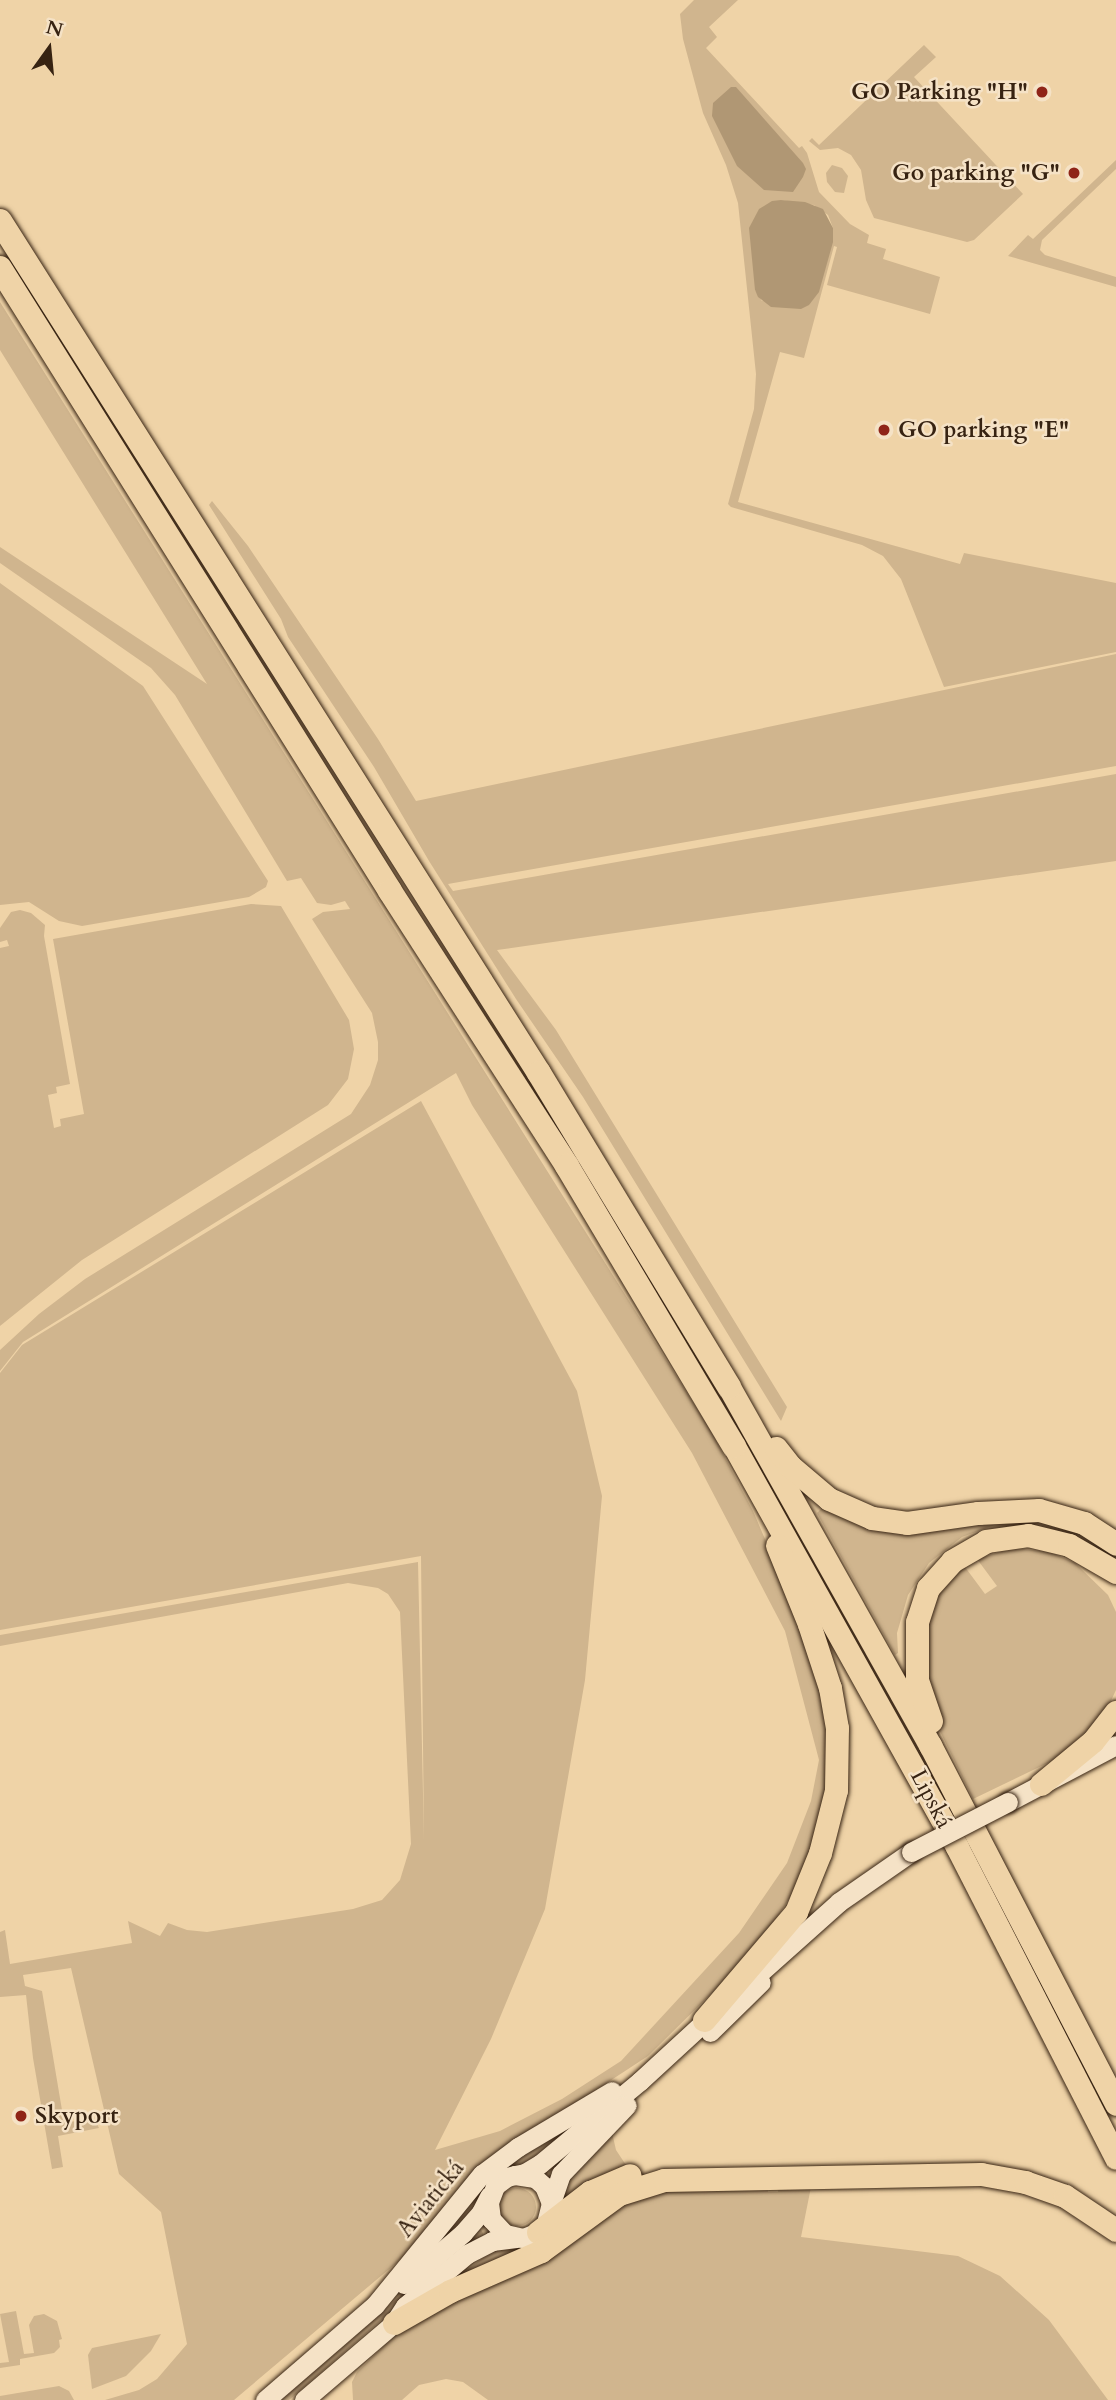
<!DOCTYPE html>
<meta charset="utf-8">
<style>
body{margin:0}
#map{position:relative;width:1116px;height:2400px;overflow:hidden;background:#efd3a7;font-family:Cardo,serif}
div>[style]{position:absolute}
.green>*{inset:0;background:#d0b58e}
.round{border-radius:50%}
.water>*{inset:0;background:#b09774}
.roads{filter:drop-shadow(0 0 2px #372312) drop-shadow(0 0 2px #372312)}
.secondary>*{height:19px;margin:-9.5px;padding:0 9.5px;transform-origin:9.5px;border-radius:9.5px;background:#f5e2c6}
.trunk>*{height:23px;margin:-11.5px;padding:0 11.5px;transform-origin:11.5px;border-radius:11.5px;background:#efd3a7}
.motorway>*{height:24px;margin:-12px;padding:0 12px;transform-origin:12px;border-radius:12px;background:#efd3a7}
.bridges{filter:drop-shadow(0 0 2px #372312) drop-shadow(0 0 2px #372312)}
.secondary-bridge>*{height:19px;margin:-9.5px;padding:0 9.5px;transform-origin:9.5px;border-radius:9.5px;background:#f5e2c6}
.dots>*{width:19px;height:19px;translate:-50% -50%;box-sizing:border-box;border:4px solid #f5e2c6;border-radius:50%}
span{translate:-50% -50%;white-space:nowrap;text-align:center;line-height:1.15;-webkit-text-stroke:5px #f5e2c6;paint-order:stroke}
.poi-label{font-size:23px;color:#372312;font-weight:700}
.right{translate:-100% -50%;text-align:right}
.left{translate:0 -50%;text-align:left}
.street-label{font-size:23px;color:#372312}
.north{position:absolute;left:14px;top:14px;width:70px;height:70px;-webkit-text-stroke:5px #f5e2c6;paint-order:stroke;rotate:15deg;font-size:19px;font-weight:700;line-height:28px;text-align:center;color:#372312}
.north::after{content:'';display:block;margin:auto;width:24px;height:32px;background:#372312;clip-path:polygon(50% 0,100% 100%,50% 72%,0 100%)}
</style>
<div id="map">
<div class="green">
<div style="clip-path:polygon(evenodd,694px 0,738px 0,709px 27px,717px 37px,706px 48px,799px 148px,802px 146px,807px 153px,819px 192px,850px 224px,869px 235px,867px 243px,886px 249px,883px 259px,940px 277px,930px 314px,827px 285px,837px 247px,834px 246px,804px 358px,780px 352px,738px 502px,960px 564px,964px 553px,1116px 583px,1116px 652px,944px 687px,901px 579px,883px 556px,862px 545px,731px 507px,728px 504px,754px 409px,756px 374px,738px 203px,726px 165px,703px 113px,683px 39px,680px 14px,694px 0,781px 200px,814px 205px,828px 215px,833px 228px,762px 301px,755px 290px,781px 200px)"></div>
<div style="clip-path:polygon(924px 45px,936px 57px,914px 77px,1023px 194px,974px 240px,967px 242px,874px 218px,866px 200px,861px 170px,851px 155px,838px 148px,820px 150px,809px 141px,812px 138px,819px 145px)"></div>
<div style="clip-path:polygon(1116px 160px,1116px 169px,1042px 240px,1040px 250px,1045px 255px,1116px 277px,1116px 287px,1008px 256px,1028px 235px,1033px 239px)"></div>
<div style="clip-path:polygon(832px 165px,842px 168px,848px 176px,844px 193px,835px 192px,827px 182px,826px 173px)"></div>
<div style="clip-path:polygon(0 302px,711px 1431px,753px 1511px,808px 1640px,826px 1708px,829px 1761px,819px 1825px,797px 1886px,770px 1929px,718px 1987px,648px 2056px,567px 2109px,407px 2254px,234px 2400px,105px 2400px,139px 2390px,157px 2379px,187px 2344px,161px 2212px,119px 2174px,71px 1968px,23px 1975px,25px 1986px,42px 1991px,64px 2122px,95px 2120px,99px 2128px,58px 2136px,63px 2167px,52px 2169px,33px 2058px,26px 1995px,0 1997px,0 1932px,5px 1930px,10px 1964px,132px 1943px,128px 1921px,160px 1936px,168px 1923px,187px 1930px,207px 1932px,353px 1909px,382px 1900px,400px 1880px,411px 1844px,400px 1612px,388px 1594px,378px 1588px,348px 1583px,0 1646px,0 1635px,418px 1562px,424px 1840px,421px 1556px,0 1630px,0 1373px,22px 1345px,421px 1101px,577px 1391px,602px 1496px,585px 1680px,545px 1909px,491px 2039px,435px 2150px,500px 2131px,562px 2099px,621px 2061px,739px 1933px,787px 1863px,811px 1801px,819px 1760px,785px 1631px,692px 1453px,472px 1105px,456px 1073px,23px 1342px,0 1371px,0 1350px,39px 1314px,85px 1279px,351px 1114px,370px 1085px,378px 1060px,378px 1042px,372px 1013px,312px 919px,323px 912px,350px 909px,345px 901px,331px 905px,317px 903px,301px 878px,287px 881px,175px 695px,151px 668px,0 563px,0 547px,207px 684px,0 350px)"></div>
<div style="clip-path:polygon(212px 501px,248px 546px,378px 739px,416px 801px,1116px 654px,1116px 766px,448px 884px,453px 891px,1116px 774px,1116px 861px,497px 950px,556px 1030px,787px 1407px,781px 1421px,583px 1097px,516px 999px,429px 861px,374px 767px,288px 637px,281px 619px,209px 505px)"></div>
<div style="clip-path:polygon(0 583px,143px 686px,268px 881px,266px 887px,249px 897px,82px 926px,59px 921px,29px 902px,0 905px)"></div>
<div style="clip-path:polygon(251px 904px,281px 906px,349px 1020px,354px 1049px,348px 1079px,328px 1105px,82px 1260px,0 1326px,0 948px,9px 946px,7px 940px,0 942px,0 928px,11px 912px,20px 910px,31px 913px,45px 925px,44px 936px,70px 1084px,56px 1087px,57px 1093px,48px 1095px,54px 1128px,61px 1126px,60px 1119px,84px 1114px,53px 939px)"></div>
<div style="clip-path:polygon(822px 1508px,863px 1525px,999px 1520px,1000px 1523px,962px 1537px,929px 1563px,908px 1595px,897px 1633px,898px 1653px,895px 1655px,817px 1513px)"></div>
<div style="clip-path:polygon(1023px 1549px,1050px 1552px,1075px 1563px,1108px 1595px,1116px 1612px,1116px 1690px,1108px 1707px,1093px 1725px,1056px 1759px,973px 1799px,936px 1723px,919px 1654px,936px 1594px,949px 1579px,965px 1567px,985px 1594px,997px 1586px,977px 1559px,1006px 1550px)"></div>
<div style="clip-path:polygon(580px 2119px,475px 2207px,428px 2256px,486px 2178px)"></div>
<div style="clip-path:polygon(611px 2128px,616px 2150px,626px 2165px,562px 2205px,560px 2189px)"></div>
<div style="clip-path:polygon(812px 2182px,801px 2237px,958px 2256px,1000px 2276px,1049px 2320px,1108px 2400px,488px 2400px,463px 2382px,446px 2379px,419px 2385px,402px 2400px,353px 2400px,352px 2382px,357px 2372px,393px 2337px,606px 2210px,653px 2190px,767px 2185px,768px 2192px,778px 2192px,779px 2184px)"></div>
<div class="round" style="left:498px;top:2188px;width:38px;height:38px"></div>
<div style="clip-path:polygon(480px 2228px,484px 2235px,470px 2243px,289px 2400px,278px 2400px)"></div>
<div style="clip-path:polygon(553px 2235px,459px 2276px,492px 2251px)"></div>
<div style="clip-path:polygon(16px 2311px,24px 2354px,34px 2353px,29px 2325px,34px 2316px,44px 2314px,57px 2321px,62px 2339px,59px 2340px,60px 2347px,54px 2353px,20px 2359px,20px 2365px,0 2368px,0 2363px,9px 2362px,0 2314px)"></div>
<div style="clip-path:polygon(161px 2334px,151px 2351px,126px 2376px,92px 2389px,88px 2355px,92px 2348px)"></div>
<div style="clip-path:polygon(59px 2386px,69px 2391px,74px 2400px,0 2400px,0 2396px)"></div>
</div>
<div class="water">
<div style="clip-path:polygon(731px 87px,736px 87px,803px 163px,806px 169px,803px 177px,793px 192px,764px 190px,737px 166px,712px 116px,713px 103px)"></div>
<div style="clip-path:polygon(781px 200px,805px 202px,823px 209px,833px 228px,833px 242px,819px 292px,809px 305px,801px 309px,771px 307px,758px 297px,755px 290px,749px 228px,759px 209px,772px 201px)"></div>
</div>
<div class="roads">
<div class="secondary">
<div style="left:1008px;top:1802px;width:122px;rotate:-27.8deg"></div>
<div style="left:744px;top:1987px;width:127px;rotate:-41.8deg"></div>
<div style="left:839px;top:1902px;width:88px;rotate:-34.8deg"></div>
<div style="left:710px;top:2032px;width:71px;rotate:-44.4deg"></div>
<div style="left:515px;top:2175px;width:20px;rotate:9deg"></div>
<div style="left:535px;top:2178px;width:12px;rotate:42deg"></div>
<div style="left:544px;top:2186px;width:18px;rotate:68deg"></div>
<div style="left:551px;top:2203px;width:21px;rotate:104deg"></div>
<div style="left:546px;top:2223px;width:12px;rotate:132deg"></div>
<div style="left:538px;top:2232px;width:16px;rotate:158deg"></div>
<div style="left:523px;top:2238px;width:18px;rotate:-167deg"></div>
<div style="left:505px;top:2234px;width:21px;rotate:-133deg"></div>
<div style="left:491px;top:2219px;width:17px;rotate:-97deg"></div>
<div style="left:489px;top:2202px;width:17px;rotate:-69deg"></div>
<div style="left:495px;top:2186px;width:15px;rotate:-37deg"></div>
<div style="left:507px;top:2177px;width:8px;rotate:-14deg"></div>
<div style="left:515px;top:2175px;width:10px;rotate:-11deg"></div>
<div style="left:525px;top:2173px;width:17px;rotate:-31deg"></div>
<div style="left:540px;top:2164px;width:130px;rotate:-39.7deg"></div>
<div style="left:640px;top:2081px;width:103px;rotate:-42.6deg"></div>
<div style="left:551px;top:2203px;width:31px;rotate:-71deg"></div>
<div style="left:561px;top:2174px;width:95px;rotate:-46.3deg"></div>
<div style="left:404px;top:2284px;width:78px;rotate:-40.8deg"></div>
<div style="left:463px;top:2233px;width:28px;rotate:-49deg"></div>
<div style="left:481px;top:2212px;width:18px;rotate:-63deg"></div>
<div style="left:265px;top:2400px;width:145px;rotate:-40.8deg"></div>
<div style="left:375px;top:2305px;width:169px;rotate:-50.8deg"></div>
<div style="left:482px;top:2174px;width:45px;rotate:-36.9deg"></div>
<div style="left:518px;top:2147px;width:109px;rotate:-30.8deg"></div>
<div style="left:304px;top:2400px;width:118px;rotate:-40.5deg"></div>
<div style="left:394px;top:2323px;width:20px;rotate:-57deg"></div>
<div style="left:405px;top:2306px;width:81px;rotate:-40deg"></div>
<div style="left:467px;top:2254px;width:28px;rotate:-27deg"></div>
<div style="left:492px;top:2241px;width:26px;rotate:-7deg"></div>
</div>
<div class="trunk">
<div style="left:729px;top:1387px;width:411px;rotate:60.7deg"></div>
<div style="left:930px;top:1745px;width:404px;rotate:62.6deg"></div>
<div style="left:734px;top:1446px;width:459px;rotate:60.9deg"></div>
<div style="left:957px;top:1847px;width:349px;rotate:62.9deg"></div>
<div style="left:776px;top:1448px;width:23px;rotate:52deg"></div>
<div style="left:790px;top:1466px;width:51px;rotate:40.2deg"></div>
<div style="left:829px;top:1499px;width:47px;rotate:23.8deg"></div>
<div style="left:872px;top:1518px;width:35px;rotate:8deg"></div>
<div style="left:907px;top:1523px;width:72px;rotate:-8deg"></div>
<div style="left:978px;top:1513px;width:61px;rotate:-2.8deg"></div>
<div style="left:1039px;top:1510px;width:47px;rotate:16.1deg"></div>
<div style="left:1084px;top:1523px;width:38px;rotate:33deg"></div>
<div style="left:931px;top:1721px;width:43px;rotate:-108.9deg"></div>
<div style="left:917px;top:1680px;width:58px;rotate:-90deg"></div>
<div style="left:917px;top:1622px;width:36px;rotate:-72deg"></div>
<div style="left:928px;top:1588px;width:36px;rotate:-48deg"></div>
<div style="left:952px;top:1561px;width:39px;rotate:-30deg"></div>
<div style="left:986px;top:1541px;width:42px;rotate:-8.1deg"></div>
<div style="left:1028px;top:1535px;width:42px;rotate:13.7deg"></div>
<div style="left:1069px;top:1545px;width:54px;rotate:29.9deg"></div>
<div style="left:1041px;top:1784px;width:67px;rotate:-39.6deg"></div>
<div style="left:1093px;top:1741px;width:37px;rotate:-52deg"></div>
<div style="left:704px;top:2020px;width:142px;rotate:-49.6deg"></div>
<div style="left:796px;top:1912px;width:64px;rotate:-67.9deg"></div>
<div style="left:820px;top:1853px;width:65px;rotate:-75.7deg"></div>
<div style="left:836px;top:1790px;width:62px;rotate:-89.1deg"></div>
<div style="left:837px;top:1728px;width:41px;rotate:-99.9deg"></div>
<div style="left:830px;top:1688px;width:67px;rotate:-108.2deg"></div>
<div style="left:809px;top:1624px;width:85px;rotate:-112.1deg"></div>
<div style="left:538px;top:2232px;width:66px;rotate:-37.6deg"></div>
<div style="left:590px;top:2192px;width:43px;rotate:-23deg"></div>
<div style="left:394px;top:2323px;width:64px;rotate:-29.7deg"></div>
<div style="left:450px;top:2291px;width:99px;rotate:-23.7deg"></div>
<div style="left:541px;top:2251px;width:97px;rotate:-36.2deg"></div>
<div style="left:619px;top:2194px;width:47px;rotate:-17.3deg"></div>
<div style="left:664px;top:2180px;width:317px;rotate:-1.1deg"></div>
<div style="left:981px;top:2174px;width:45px;rotate:10.3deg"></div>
<div style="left:1025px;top:2182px;width:42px;rotate:19.3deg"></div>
<div style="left:1065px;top:2196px;width:61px;rotate:33.7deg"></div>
</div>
<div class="motorway">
<div style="left:0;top:221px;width:1008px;rotate:57.68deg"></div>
<div style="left:539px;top:1073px;width:367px;rotate:58.8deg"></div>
<div style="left:0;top:268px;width:735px;rotate:57.95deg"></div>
<div style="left:390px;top:891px;width:327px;rotate:57.2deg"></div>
<div style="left:567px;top:1166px;width:326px;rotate:59.2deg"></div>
</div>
</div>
<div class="bridges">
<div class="secondary-bridge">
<div style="left:911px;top:1852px;width:109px;rotate:-27.3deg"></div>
</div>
</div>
<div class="dots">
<div style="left:1042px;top:92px;background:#8f2418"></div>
<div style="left:1074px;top:173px;background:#8f2418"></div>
<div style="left:884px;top:430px;background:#8f2418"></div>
<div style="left:21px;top:2116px;background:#8f2418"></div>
</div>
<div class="poi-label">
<span class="right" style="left:1028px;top:92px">GO Parking "H"</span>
<span class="right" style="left:1060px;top:173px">Go parking "G"</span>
<span class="left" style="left:898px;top:430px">GO parking "E"</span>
<span class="left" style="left:35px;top:2116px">Skyport</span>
</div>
<div class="street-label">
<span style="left:931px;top:1799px;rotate:62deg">Lipská</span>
<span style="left:431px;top:2199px;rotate:-51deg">Aviatická</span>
</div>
<div class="north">N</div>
</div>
